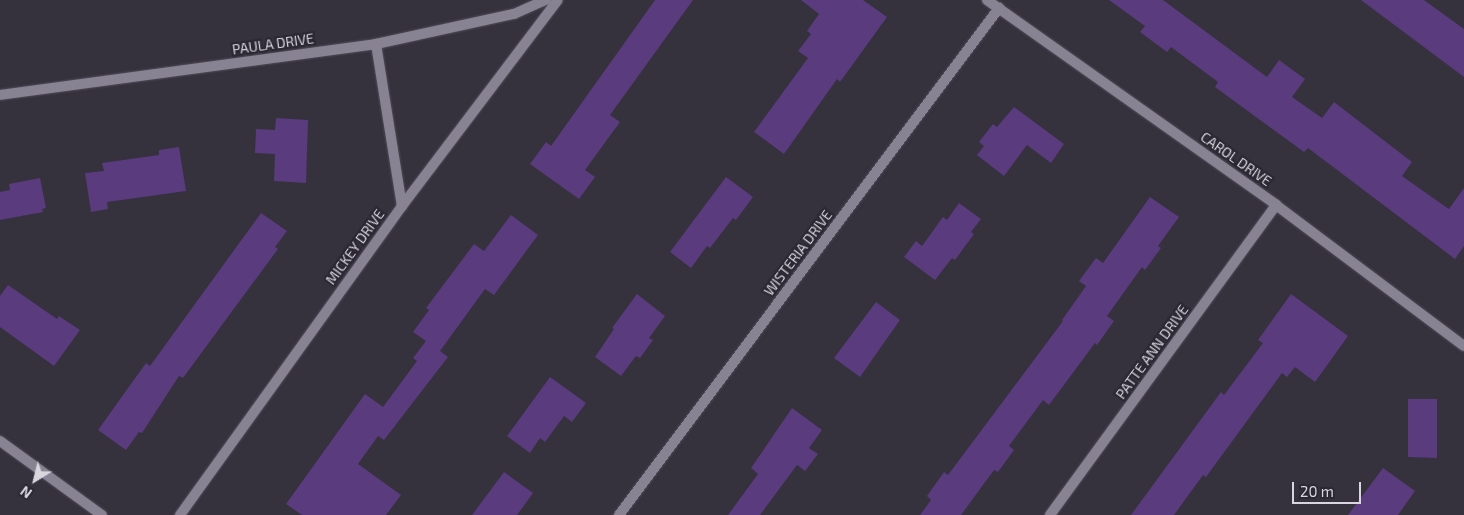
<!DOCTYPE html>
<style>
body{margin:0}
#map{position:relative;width:1464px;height:515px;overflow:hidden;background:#35313d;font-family:"Exo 2",sans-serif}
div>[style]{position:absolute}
.building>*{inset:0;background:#593b7e}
.roads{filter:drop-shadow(0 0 1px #524d58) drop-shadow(0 0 1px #524d58)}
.minor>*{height:10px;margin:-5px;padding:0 5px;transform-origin:5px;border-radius:5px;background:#888392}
span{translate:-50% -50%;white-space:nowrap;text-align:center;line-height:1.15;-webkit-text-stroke:4.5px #2b2733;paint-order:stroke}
.street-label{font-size:14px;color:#d9d6de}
.north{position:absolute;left:10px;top:455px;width:50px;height:50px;-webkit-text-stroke:4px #2b2733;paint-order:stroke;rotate:216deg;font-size:14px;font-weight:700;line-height:20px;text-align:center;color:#d9d6de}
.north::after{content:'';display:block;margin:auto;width:18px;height:22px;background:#d9d6de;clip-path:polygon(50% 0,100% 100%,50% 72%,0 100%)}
.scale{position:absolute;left:1292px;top:482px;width:69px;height:22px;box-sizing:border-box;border:2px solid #d9d6de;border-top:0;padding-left:6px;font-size:15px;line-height:18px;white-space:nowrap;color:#d9d6de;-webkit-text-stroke:4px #2b2733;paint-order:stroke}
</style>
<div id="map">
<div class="building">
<div style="clip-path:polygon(655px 0,693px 0,610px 115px,620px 122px,585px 170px,595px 177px,579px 199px,530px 164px,546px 142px,551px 146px)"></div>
<div style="clip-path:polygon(801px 0,863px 0,887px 17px,840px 82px,837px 79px,784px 154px,754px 132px,808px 58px,798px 51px,811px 34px,807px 31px,819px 14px)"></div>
<div style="clip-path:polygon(1109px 0,1163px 0,1267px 77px,1279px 60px,1305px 79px,1292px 97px,1322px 118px,1334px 102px,1412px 162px,1402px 176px,1443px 205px,1449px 209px,1464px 188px,1464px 246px,1455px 259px,1308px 148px,1304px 152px,1215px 87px,1218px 82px,1171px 47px,1167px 52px,1140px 32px,1145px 26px)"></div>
<div style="clip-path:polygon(1361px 0,1424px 0,1464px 29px,1464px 77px)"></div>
<div style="clip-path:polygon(1014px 107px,1064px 144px,1051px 163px,1027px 145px,1004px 176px,977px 155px,984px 146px,979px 142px,993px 124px,997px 127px)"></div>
<div style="clip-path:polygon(276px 118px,308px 120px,306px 183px,274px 181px,275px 154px,255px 153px,256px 129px,275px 130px)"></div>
<div style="clip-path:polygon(179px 147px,186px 191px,107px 202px,108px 209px,91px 212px,85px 173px,104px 171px,102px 163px,159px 155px,159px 150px)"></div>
<div style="clip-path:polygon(726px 177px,753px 197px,736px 220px,733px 218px,710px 248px,707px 246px,691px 268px,670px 252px)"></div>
<div style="clip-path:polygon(40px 178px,46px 208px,42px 209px,43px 212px,0 220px,0 192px,10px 190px,9px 184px)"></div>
<div style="clip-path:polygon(1150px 197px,1179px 217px,1158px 246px,1161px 248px,1145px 270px,1142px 267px,1107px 316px,1114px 321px,1097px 345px,1095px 343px,1049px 405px,1043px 400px,1009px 446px,1014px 450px,998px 472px,994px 470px,961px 515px,920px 515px,931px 500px,927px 496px,944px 472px,948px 475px,1063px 321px,1062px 320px,1086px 286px,1079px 281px,1096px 258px,1103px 263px)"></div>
<div style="clip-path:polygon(959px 203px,981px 219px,971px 232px,974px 234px,955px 260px,952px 258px,935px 280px,904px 257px,916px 241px,922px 246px,943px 217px,947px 220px)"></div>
<div style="clip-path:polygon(261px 213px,287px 231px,275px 247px,278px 249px,183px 378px,179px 376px,142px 433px,139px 432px,126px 450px,98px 430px,146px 363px,150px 366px)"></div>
<div style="clip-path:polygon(511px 215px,538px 235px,494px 295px,485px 289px,440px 351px,448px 357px,384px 440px,378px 436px,358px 464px,401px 495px,386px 515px,302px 515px,286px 504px,365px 394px,383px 407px,417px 361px,413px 358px,426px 341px,413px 332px,429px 310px,426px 308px,474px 244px,484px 251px)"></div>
<div style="clip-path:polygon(8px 285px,57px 319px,59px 316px,80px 330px,54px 366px,0 327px,0 296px)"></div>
<div style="clip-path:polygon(637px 294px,665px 316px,649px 338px,653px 340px,640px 358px,636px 356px,621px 376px,595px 357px,614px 329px,612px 328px)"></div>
<div style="clip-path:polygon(1291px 294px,1348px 336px,1315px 382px,1295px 367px,1287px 377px,1282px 373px,1206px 477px,1203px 475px,1174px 515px,1131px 515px,1221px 392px,1224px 395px,1263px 343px,1258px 340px)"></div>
<div style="clip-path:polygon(876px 302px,900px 320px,860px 377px,834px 358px)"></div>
<div style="clip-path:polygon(550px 377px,586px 403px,572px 422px,564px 416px,545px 442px,540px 438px,530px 453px,507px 436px)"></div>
<div style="clip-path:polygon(1408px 399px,1437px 399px,1437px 458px,1408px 457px)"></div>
<div style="clip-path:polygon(792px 408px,822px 430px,809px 448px,818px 454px,805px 471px,797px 465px,760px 515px,728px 515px,758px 474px,751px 468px)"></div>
<div style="clip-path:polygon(1383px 468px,1415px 491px,1398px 515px,1348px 515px)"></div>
<div style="clip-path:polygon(504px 472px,533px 493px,517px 515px,472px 515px)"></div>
</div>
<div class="roads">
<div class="minor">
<div style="left:987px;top:0;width:354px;rotate:35.3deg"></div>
<div style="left:1276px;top:205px;width:235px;rotate:36.9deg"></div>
<div style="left:376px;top:44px;width:164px;rotate:80.9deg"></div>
<div style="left:0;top:95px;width:379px;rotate:-7.7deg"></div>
<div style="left:376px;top:44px;width:141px;rotate:-12.3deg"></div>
<div style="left:514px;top:14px;width:35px;rotate:-24deg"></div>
<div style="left:0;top:441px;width:126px;rotate:36deg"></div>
<div style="left:180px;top:515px;width:380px;rotate:-54.3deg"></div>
<div style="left:402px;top:206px;width:258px;rotate:-52.9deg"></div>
<div style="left:619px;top:515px;width:634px;rotate:-53.15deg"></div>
<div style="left:1050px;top:515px;width:384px;rotate:-53.9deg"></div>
</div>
</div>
<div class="street-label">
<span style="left:273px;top:44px;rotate:-8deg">PAULA DRIVE</span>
<span style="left:1236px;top:159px;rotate:35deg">CAROL DRIVE</span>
<span style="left:355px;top:247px;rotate:-54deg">MICKEY DRIVE</span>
<span style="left:798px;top:253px;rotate:-53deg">WISTERIA DRIVE</span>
<span style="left:1152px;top:352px;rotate:-54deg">PATTE ANN DRIVE</span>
</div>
<div class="north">N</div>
<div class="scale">20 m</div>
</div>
